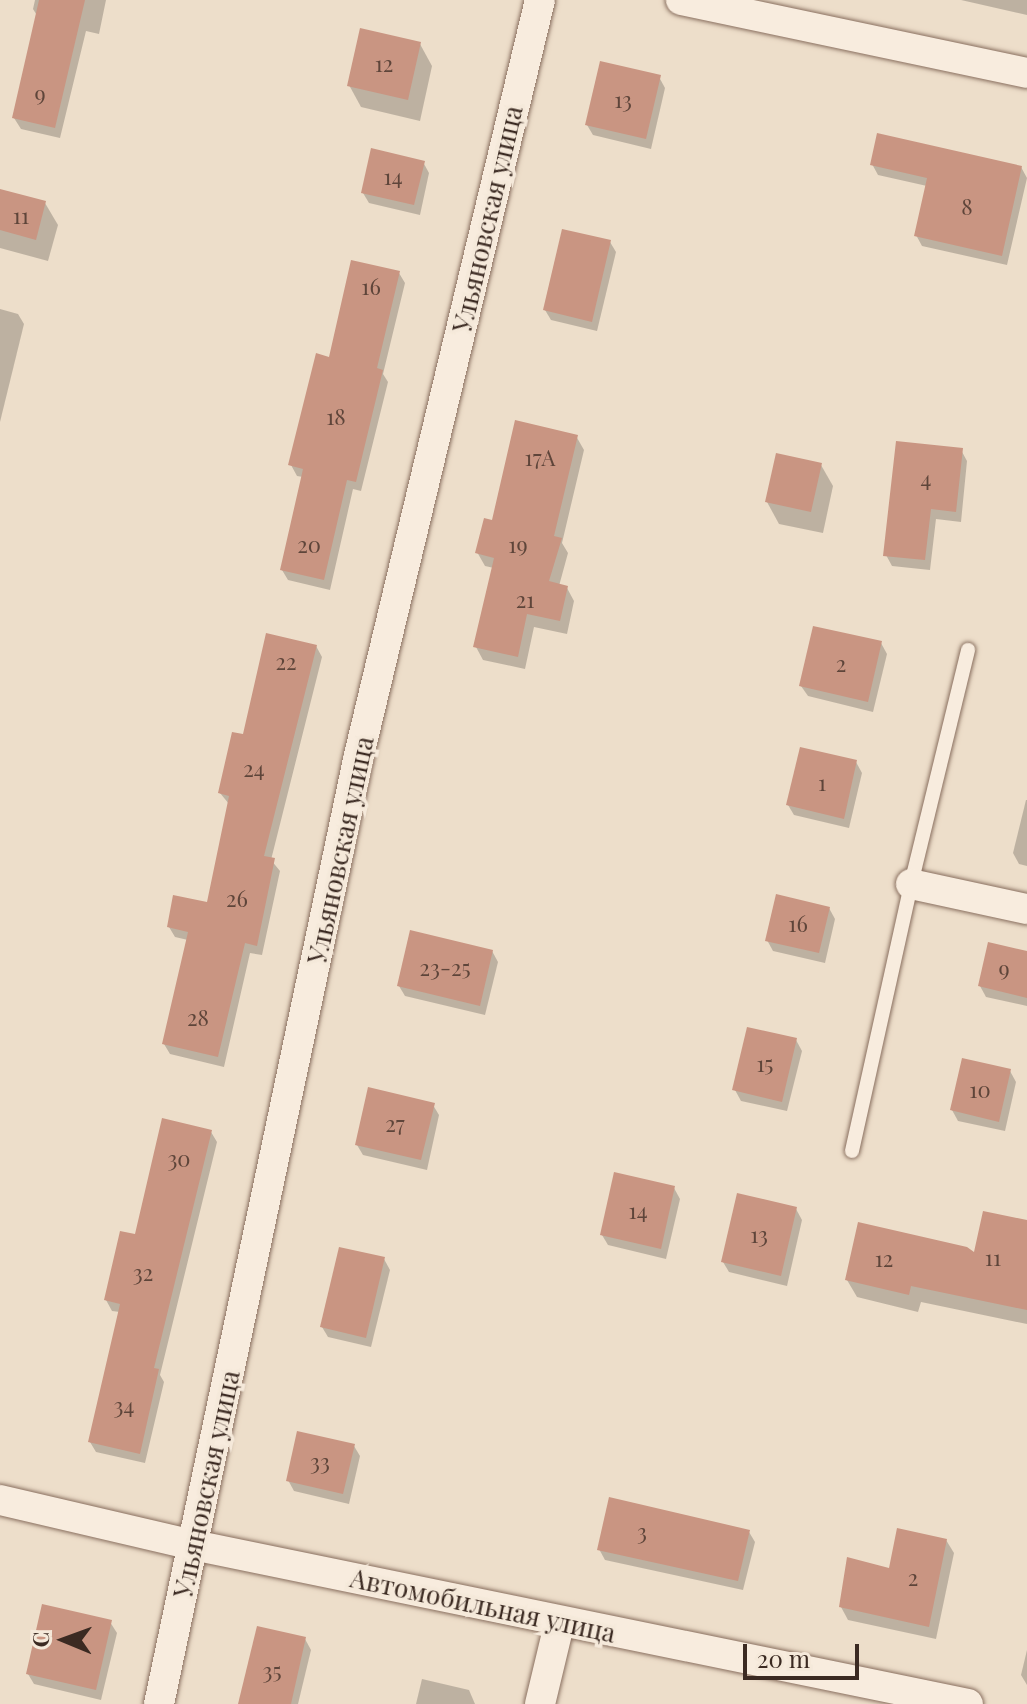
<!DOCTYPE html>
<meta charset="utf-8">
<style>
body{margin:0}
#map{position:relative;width:1027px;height:1704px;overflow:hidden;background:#eddeca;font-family:"Playfair Display",serif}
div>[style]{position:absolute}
.shadow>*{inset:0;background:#0003}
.building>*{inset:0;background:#c99582}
.roads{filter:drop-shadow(0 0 2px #896f5f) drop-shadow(0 0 2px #896f5f)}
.service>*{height:14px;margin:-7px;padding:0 7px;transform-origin:7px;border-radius:7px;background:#f8ecde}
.minor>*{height:30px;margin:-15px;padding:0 15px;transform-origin:15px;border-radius:15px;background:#f8ecde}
span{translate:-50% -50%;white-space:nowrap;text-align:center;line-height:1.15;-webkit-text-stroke:7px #f5e9da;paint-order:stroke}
.number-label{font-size:22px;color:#5e453a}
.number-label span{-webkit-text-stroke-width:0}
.street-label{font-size:26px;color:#3b2a22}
.north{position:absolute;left:24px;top:1600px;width:80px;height:80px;-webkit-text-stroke:6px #f5e9da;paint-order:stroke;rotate:271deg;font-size:22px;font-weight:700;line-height:32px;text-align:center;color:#3b2a22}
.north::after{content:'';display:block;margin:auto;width:28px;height:36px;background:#3b2a22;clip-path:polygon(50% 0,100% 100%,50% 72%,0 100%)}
.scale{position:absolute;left:743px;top:1644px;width:116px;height:36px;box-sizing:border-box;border:4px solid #3b2a22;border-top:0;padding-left:10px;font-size:24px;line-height:28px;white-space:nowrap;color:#3b2a22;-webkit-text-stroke:6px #f5e9da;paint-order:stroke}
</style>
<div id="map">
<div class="shadow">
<div style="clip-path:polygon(35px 0,106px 0,99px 34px,86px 31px,60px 138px,21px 129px,14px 118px,38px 17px,33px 9px)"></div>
<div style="clip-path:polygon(961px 0,1027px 0,1027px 15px)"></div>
<div style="clip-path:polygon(420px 44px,432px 66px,420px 121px,361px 107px,349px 85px)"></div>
<div style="clip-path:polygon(659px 77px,665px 88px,651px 149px,593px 135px,587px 125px)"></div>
<div style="clip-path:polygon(423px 162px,429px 173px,420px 215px,369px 203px,363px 193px)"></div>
<div style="clip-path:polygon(872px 164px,1021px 167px,1027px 178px,1007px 265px,922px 246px,916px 235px,927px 186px,878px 175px)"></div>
<div style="clip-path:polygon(0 191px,45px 203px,58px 225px,48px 261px,0 248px)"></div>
<div style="clip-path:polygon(610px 242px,616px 252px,597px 331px,551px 320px,545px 310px)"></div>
<div style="clip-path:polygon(399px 273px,405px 283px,383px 374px,388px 382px,361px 491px,353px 489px,330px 590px,288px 580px,282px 570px,303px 477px,297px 476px,291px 465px)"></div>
<div style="clip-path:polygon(0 309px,18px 314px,24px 324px,0 422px)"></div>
<div style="clip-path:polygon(576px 436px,584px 450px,562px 543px,568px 553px,559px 586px,567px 588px,574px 601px,567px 634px,534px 627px,525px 669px,483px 660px,476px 647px,494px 568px,485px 566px,477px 552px,494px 523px)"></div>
<div style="clip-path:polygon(961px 450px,967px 461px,961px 522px,936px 519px,930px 570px,892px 566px,886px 555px)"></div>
<div style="clip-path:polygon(821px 465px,833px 486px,823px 533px,779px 524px,767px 502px)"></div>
<div style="clip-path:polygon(881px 643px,887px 654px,873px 712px,808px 696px,801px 686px)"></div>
<div style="clip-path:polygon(316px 646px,322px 657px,271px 860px,280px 871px,262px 955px,250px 953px,224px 1067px,170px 1054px,164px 1044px,188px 940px,175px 937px,169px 927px,209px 904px,229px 804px,220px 793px,245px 737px)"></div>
<div style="clip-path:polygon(856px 762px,862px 773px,849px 828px,794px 815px,788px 805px)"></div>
<div style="clip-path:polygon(1026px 800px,1027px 800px,1027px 866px,1019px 864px,1013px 853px)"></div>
<div style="clip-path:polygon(829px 908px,835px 919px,825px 963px,773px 951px,767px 940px)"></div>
<div style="clip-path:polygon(492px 951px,498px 962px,485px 1015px,405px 996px,399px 986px)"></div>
<div style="clip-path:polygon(1027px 953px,1027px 1006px,986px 997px,980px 986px)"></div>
<div style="clip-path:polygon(796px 1040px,802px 1051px,787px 1111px,741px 1101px,735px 1090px)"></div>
<div style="clip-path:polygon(1010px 1071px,1016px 1082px,1005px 1131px,958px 1121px,952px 1110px)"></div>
<div style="clip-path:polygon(433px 1105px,439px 1115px,427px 1170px,363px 1155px,357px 1145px)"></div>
<div style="clip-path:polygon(211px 1132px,217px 1142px,160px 1375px,164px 1382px,145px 1463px,96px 1452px,90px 1442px,120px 1312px,112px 1311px,106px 1300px,136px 1237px)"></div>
<div style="clip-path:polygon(674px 1188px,680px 1199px,666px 1259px,608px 1245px,602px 1235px)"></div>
<div style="clip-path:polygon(796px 1209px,802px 1220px,787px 1286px,729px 1272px,723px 1262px)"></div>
<div style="clip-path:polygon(1027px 1222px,1027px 1324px,921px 1302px,918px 1312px,857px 1297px,847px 1280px,976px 1255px)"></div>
<div style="clip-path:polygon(384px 1259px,390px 1270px,371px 1347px,328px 1337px,322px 1327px)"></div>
<div style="clip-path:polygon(354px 1446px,360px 1456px,349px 1504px,294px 1491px,288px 1480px)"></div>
<div style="clip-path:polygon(749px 1532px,755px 1542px,743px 1590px,605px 1560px,599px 1549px)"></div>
<div style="clip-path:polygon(946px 1540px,954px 1553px,936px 1639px,848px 1620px,841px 1607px,891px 1571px)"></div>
<div style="clip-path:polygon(110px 1622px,117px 1633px,101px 1700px,34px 1684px,28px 1674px)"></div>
<div style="clip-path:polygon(305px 1639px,311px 1650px,298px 1704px,241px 1704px)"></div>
<div style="clip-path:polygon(1027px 1650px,1027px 1685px,1021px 1675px)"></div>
<div style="clip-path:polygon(422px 1679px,469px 1690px,475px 1704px,416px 1704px)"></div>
</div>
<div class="building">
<div style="clip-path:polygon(39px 0,85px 0,55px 128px,12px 118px)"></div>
<div style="clip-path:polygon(360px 28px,421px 42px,408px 100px,347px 86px)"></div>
<div style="clip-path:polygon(600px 61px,661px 75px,646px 139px,585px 125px)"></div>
<div style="clip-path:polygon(877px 133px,1022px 166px,1002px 256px,914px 236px,927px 178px,870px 165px)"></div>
<div style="clip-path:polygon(371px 148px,425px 161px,414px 205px,361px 193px)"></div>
<div style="clip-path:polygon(0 189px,46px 201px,36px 240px,0 230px)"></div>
<div style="clip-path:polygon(562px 229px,611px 240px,592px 322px,543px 310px)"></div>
<div style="clip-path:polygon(351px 260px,400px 271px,377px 368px,383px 370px,356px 482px,347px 480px,324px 580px,280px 570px,303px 469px,288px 465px,316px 353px,329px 357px)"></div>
<div style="clip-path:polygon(515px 420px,578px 435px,554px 536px,562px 538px,549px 581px,568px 586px,560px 621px,527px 614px,518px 657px,473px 647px,494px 558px,475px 553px,484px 518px,492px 520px)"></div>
<div style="clip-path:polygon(896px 441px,963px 448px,956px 512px,931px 509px,925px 560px,883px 556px)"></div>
<div style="clip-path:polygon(776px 453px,822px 463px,811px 512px,765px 502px)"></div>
<div style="clip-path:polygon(813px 626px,882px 641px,868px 702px,799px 686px)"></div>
<div style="clip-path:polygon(266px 633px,317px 645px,264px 856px,275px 858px,257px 946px,245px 943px,218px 1057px,162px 1044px,188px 932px,167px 927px,173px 895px,207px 902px,229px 796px,218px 793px,232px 732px,243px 734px)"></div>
<div style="clip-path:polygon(800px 747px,857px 760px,844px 819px,786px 805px)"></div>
<div style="clip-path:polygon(776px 894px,830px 907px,819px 953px,765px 941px)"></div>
<div style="clip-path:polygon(410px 930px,493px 950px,480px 1006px,397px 986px)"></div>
<div style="clip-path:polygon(988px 942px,1027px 951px,1027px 998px,978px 986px)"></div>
<div style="clip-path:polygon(747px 1027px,797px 1038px,782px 1102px,732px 1090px)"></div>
<div style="clip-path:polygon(962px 1058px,1011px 1069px,999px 1122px,950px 1110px)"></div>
<div style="clip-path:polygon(368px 1087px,435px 1103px,421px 1160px,355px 1145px)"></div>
<div style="clip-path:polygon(162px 1118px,212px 1130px,154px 1368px,159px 1369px,140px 1454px,88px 1442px,120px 1304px,104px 1300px,120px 1231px,135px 1234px)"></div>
<div style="clip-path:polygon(614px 1172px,675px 1186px,661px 1249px,600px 1235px)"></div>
<div style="clip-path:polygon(737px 1193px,797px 1207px,781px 1276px,721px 1262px)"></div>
<div style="clip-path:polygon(983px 1211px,1027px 1220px,1027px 1310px,911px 1286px,909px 1295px,845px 1280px,858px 1222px,967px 1247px,974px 1252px)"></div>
<div style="clip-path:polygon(339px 1247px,385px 1257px,366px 1338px,320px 1327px)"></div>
<div style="clip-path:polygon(297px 1431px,355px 1444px,343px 1494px,286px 1481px)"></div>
<div style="clip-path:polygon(609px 1497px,750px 1530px,738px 1581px,597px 1550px)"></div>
<div style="clip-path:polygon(897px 1528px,947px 1539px,929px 1627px,839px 1607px,847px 1557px,889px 1568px)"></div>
<div style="clip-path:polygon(42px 1604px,112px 1620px,96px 1690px,26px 1674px)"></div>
<div style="clip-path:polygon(257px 1626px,306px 1637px,291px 1704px,238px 1704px)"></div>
</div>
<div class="roads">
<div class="service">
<div style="left:852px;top:1151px;width:273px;rotate:-77.5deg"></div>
<div style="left:911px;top:884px;width:241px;rotate:-76.3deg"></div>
</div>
<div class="minor">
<div style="left:681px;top:0;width:354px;rotate:11.9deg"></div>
<div style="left:911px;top:884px;width:119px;rotate:12.2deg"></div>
<div style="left:0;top:1500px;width:198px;rotate:13.1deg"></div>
<div style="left:193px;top:1545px;width:791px;rotate:11.59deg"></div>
<div style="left:159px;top:1704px;width:970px;rotate:-78.1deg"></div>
<div style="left:359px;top:755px;width:776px;rotate:-76.52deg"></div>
<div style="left:540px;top:1704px;width:85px;rotate:-76.5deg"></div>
</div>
</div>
<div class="number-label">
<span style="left:384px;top:64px">12</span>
<span style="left:40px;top:94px">9</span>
<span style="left:623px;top:100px">13</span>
<span style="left:393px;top:177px">14</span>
<span style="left:967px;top:207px">8</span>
<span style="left:21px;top:216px">11</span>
<span style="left:371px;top:287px">16</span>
<span style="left:336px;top:417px">18</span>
<span style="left:540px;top:458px">17А</span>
<span style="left:926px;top:479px">4</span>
<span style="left:309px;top:545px">20</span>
<span style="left:518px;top:545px">19</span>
<span style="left:525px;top:600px">21</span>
<span style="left:286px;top:662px">22</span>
<span style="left:841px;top:664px">2</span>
<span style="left:254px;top:769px">24</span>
<span style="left:822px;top:783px">1</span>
<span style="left:237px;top:899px">26</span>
<span style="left:798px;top:924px">16</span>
<span style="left:445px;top:968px">23-25</span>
<span style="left:1004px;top:969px">9</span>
<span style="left:198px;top:1018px">28</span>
<span style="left:765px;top:1064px">15</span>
<span style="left:980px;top:1090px">10</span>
<span style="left:395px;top:1124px">27</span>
<span style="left:179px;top:1159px">30</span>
<span style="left:638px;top:1211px">14</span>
<span style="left:759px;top:1235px">13</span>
<span style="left:993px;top:1258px">11</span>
<span style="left:884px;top:1259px">12</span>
<span style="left:143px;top:1273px">32</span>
<span style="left:124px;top:1406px">34</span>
<span style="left:320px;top:1462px">33</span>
<span style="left:642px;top:1532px">3</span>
<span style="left:913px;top:1578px">2</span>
<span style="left:272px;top:1671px">35</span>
</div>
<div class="street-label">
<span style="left:487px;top:219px;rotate:-77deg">Ульяновская улица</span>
<span style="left:340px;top:850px;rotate:-78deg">Ульяновская улица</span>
<span style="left:206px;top:1484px;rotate:-78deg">Ульяновская улица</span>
<span style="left:483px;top:1605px;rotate:12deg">Автомобильная улица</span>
</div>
<div class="north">С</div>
<div class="scale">20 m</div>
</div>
